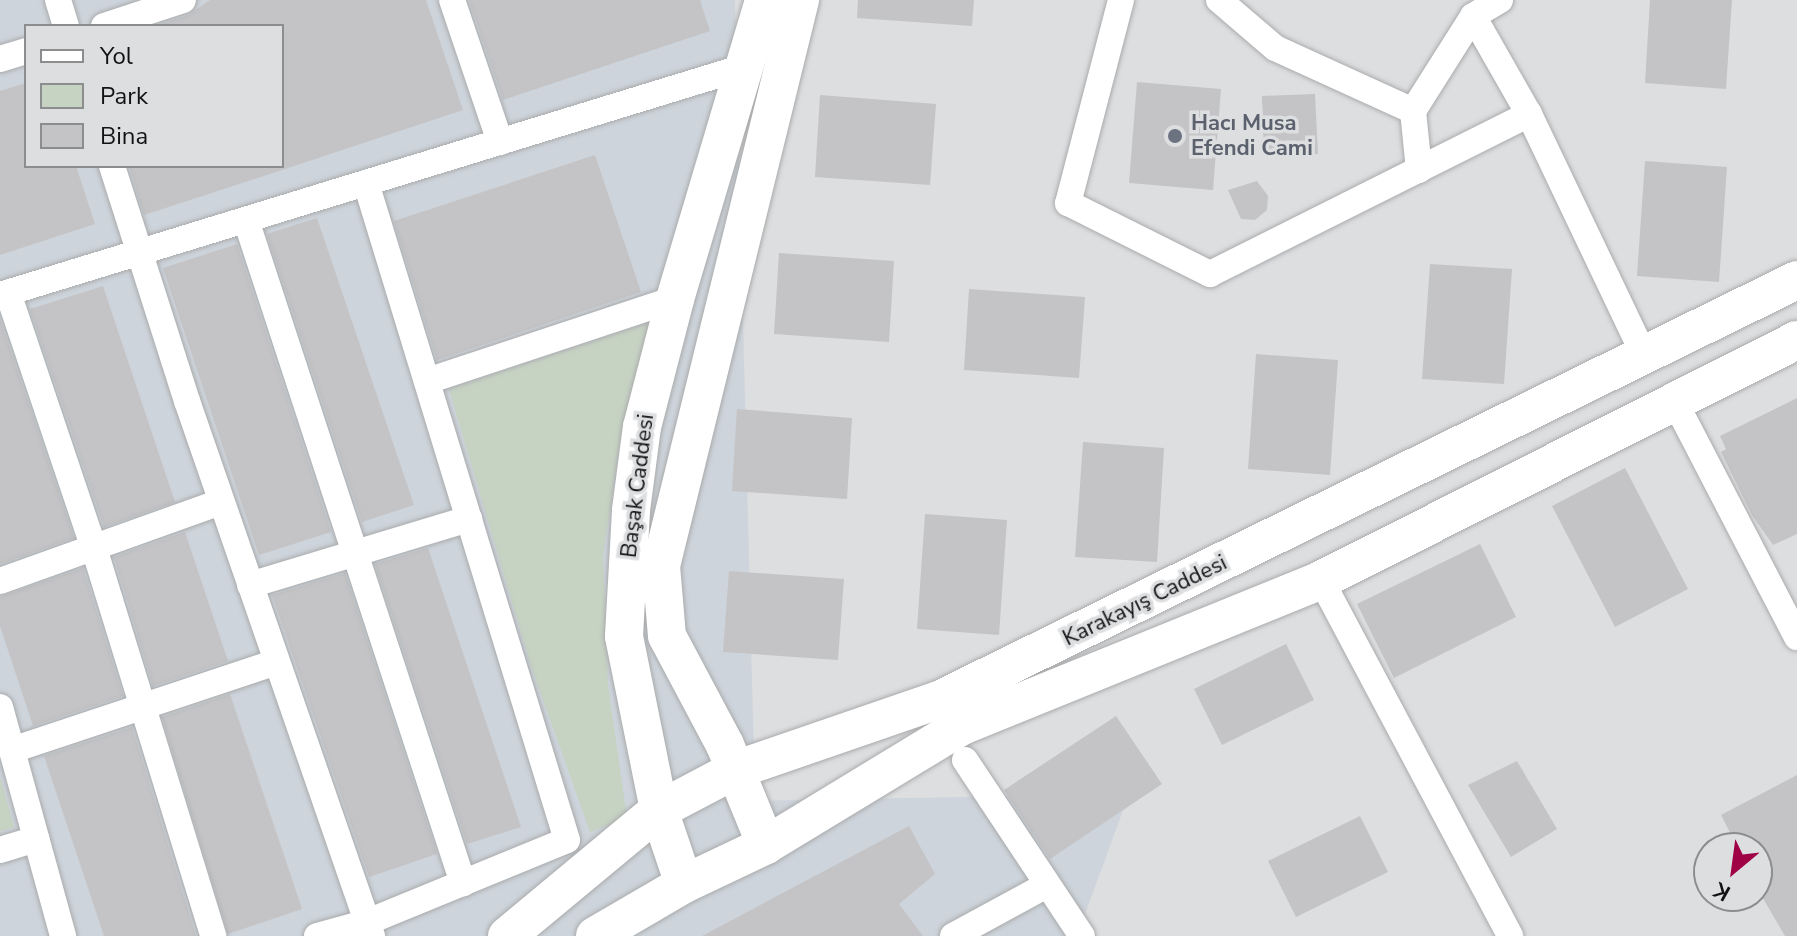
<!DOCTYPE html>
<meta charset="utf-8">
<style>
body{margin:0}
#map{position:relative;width:1797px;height:936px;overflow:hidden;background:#dddee0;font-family:"Nunito Sans",sans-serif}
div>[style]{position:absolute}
.built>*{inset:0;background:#cdd4db}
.green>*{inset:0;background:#c6d3c3}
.building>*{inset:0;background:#c4c4c6}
.roads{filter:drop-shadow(0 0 2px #aaabac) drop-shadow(0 0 2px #aaabac)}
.street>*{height:26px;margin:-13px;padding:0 13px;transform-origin:13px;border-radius:13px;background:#fff}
.secondary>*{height:38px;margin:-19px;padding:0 19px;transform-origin:19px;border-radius:19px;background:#fff}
.dots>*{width:22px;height:22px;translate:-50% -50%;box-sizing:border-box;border:4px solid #dddee0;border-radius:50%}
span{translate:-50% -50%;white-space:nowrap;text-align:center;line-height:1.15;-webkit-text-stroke:7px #dddee0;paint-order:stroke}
.worship-label{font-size:22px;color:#5b616d;font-weight:700}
.left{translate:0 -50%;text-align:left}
.street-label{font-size:22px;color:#131314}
.legend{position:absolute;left:24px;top:24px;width:260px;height:144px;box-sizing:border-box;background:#dddee0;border:2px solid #8c8d8e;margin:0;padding:10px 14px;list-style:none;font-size:24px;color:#131314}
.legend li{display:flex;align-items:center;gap:16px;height:40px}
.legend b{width:40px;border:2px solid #8c8d8e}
.north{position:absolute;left:1693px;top:832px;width:80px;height:80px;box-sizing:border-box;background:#dddee0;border:2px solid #8c8d8e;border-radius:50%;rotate:209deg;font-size:22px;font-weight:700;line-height:32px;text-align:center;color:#131314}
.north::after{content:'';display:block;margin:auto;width:28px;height:36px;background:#9f0346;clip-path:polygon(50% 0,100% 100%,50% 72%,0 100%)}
</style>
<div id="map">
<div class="built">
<div style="clip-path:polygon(evenodd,0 0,735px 0,755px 801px,1129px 794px,1077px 936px,0 936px,0 0,26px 26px,282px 26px,282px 166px,26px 166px,26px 26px)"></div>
</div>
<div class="green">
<div style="clip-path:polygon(651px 322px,622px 431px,603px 556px,608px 685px,627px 818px,590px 832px,530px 663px,449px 389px)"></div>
<div style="clip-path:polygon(0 776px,14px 827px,0 831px)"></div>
</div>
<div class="building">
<div style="clip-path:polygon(210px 0,426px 0,463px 110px,282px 170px,282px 26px,155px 26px,188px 15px)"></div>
<div style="clip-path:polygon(469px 0,700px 0,710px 31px,503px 100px)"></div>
<div style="clip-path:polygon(858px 0,974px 0,972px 26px,857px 18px)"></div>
<div style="clip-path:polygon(1650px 0,1732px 0,1726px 89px,1645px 83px)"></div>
<div style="clip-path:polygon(1137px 82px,1221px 89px,1213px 190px,1129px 183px)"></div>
<div style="clip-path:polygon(26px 83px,26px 166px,76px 166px,95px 224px,0 255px,0 91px)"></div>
<div style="clip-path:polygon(1315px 94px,1318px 154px,1264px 156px,1262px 96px)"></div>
<div style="clip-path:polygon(820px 95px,936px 104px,930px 185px,815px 177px)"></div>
<div style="clip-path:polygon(595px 155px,641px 292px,437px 360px,394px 221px)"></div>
<div style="clip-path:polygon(1645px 161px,1727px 167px,1719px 282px,1637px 276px)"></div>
<div style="clip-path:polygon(129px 166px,281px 166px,282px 170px,144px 215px)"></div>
<div style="clip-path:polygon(1257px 181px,1268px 196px,1267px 210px,1255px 220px,1241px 219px,1228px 190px)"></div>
<div style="clip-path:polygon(317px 218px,414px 505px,362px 522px,267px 234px)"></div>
<div style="clip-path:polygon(237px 244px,331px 532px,259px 555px,163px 268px)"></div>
<div style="clip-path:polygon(779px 253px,894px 261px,889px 342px,774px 334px)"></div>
<div style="clip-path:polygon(1430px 264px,1512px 269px,1504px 384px,1422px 379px)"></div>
<div style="clip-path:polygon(103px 286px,175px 502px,104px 527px,30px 309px)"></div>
<div style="clip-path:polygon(969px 289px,1085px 297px,1079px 378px,964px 370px)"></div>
<div style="clip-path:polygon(0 319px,74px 538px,0 564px)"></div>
<div style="clip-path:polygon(1256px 354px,1338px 360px,1330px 475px,1248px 469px)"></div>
<div style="clip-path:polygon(1797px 398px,1797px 534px,1773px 545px,1752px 515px,1721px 452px,1726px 449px,1720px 436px)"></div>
<div style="clip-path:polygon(737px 409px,852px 418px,847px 499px,732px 491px)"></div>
<div style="clip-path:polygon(1083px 442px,1164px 448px,1157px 562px,1075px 557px)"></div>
<div style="clip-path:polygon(1625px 468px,1688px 589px,1615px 627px,1552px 506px)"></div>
<div style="clip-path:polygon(925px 514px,1007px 520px,999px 635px,917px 629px)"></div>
<div style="clip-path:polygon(185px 532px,228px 661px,153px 686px,114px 557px)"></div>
<div style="clip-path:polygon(1480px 544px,1516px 617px,1394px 678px,1357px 604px)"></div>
<div style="clip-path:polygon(428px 548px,521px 827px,467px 844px,375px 564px)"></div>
<div style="clip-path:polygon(83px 568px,123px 696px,33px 726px,0 626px,0 597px)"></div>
<div style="clip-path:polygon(729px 571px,844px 579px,838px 660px,723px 652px)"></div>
<div style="clip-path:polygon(345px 573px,437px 854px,369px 877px,272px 595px)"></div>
<div style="clip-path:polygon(1286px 644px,1314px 700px,1222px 745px,1194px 689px)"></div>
<div style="clip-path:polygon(230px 694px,302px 909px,228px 934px,162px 717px)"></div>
<div style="clip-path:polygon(1116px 716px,1162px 784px,1050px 859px,1004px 790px)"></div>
<div style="clip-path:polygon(132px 727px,196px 936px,104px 936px,44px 756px)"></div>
<div style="clip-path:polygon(1517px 761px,1557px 829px,1511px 857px,1468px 785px)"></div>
<div style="clip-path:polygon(1797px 775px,1797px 936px,1785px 936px,1757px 888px,1757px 848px,1738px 848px,1721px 815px)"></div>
<div style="clip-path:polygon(1360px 816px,1388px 872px,1296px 917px,1268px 861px)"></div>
<div style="clip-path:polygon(909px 826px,935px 874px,899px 904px,923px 936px,702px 936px)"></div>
</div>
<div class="roads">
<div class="street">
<div style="left:58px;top:0;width:27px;rotate:73deg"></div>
<div style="left:452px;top:0;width:150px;rotate:71.3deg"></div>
<div style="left:1121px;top:0;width:210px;rotate:104.6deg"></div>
<div style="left:1068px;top:203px;width:159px;rotate:26.6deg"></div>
<div style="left:1210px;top:274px;width:357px;rotate:-26.6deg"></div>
<div style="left:1219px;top:0;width:74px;rotate:40.6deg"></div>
<div style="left:1275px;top:48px;width:152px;rotate:24.5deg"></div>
<div style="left:1500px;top:0;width:31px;rotate:149deg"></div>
<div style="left:1473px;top:16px;width:113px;rotate:60.3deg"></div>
<div style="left:1529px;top:114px;width:269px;rotate:64.5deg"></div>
<div style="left:104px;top:26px;width:83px;rotate:-18.2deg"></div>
<div style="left:0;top:59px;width:27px;rotate:-17deg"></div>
<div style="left:112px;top:166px;width:247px;rotate:72.3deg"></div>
<div style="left:187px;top:401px;width:566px;rotate:70.92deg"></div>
<div style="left:1419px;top:170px;width:59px;rotate:-95.8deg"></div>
<div style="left:1413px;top:111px;width:112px;rotate:-57.7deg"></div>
<div style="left:246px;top:220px;width:698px;rotate:71.88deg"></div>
<div style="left:8px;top:293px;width:269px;rotate:71.4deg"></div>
<div style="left:94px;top:548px;width:406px;rotate:72.9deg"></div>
<div style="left:0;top:295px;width:778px;rotate:-17.04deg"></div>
<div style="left:427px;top:381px;width:261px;rotate:-18.3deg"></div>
<div style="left:1675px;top:402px;width:265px;rotate:62.6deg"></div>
<div style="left:1321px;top:580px;width:403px;rotate:62deg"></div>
<div style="left:0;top:581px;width:235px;rotate:-19.7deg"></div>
<div style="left:250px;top:585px;width:229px;rotate:-16.8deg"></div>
<div style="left:0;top:707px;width:238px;rotate:74.6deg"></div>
<div style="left:12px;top:750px;width:278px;rotate:-18.4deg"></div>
<div style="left:965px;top:760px;width:211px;rotate:56.4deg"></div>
<div style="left:0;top:850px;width:38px;rotate:-17deg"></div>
<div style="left:317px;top:936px;width:50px;rotate:-15.2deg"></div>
<div style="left:365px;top:923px;width:218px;rotate:-22.3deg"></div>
<div style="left:567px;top:840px;width:687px;rotate:-107.01deg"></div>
<div style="left:953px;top:936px;width:107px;rotate:-28.5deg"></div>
</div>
<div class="secondary">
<div style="left:766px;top:845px;width:108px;rotate:-112.3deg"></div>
<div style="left:725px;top:745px;width:123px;rotate:-118deg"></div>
<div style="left:667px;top:636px;width:70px;rotate:-94.9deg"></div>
<div style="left:661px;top:566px;width:583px;rotate:-76.2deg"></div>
<div style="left:684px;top:884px;width:78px;rotate:-108.7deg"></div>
<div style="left:659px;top:810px;width:177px;rotate:-101.4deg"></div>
<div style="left:624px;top:636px;width:126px;rotate:-86.8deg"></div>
<div style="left:631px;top:510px;width:84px;rotate:-82.5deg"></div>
<div style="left:642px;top:427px;width:132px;rotate:-75.5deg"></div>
<div style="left:675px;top:299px;width:312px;rotate:-73.4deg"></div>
<div style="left:507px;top:936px;width:197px;rotate:-39.7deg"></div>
<div style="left:659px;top:810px;width:86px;rotate:-27.8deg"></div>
<div style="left:735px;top:770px;width:218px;rotate:-19deg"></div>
<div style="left:941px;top:699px;width:953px;rotate:-26.08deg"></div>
<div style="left:595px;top:936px;width:103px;rotate:-30.3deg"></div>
<div style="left:684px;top:884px;width:91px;rotate:-25.4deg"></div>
<div style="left:766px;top:845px;width:229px;rotate:-31.3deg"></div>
<div style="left:962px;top:726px;width:388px;rotate:-22.1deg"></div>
<div style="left:1321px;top:580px;width:533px;rotate:-26.76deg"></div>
</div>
</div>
<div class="dots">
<div style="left:1175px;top:136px;background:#6b7280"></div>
</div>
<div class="worship-label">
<span class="left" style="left:1191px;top:136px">Hacı Musa<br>Efendi Cami</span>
</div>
<div class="street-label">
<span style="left:638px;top:486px;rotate:-83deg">Başak Caddesi</span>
<span style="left:1145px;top:601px;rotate:-26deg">Karakayış Caddesi</span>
</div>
<ul class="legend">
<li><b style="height:10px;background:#fff"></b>Yol</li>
<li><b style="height:22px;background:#c6d3c3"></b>Park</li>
<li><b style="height:22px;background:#c4c4c6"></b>Bina</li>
</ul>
<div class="north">K</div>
</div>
